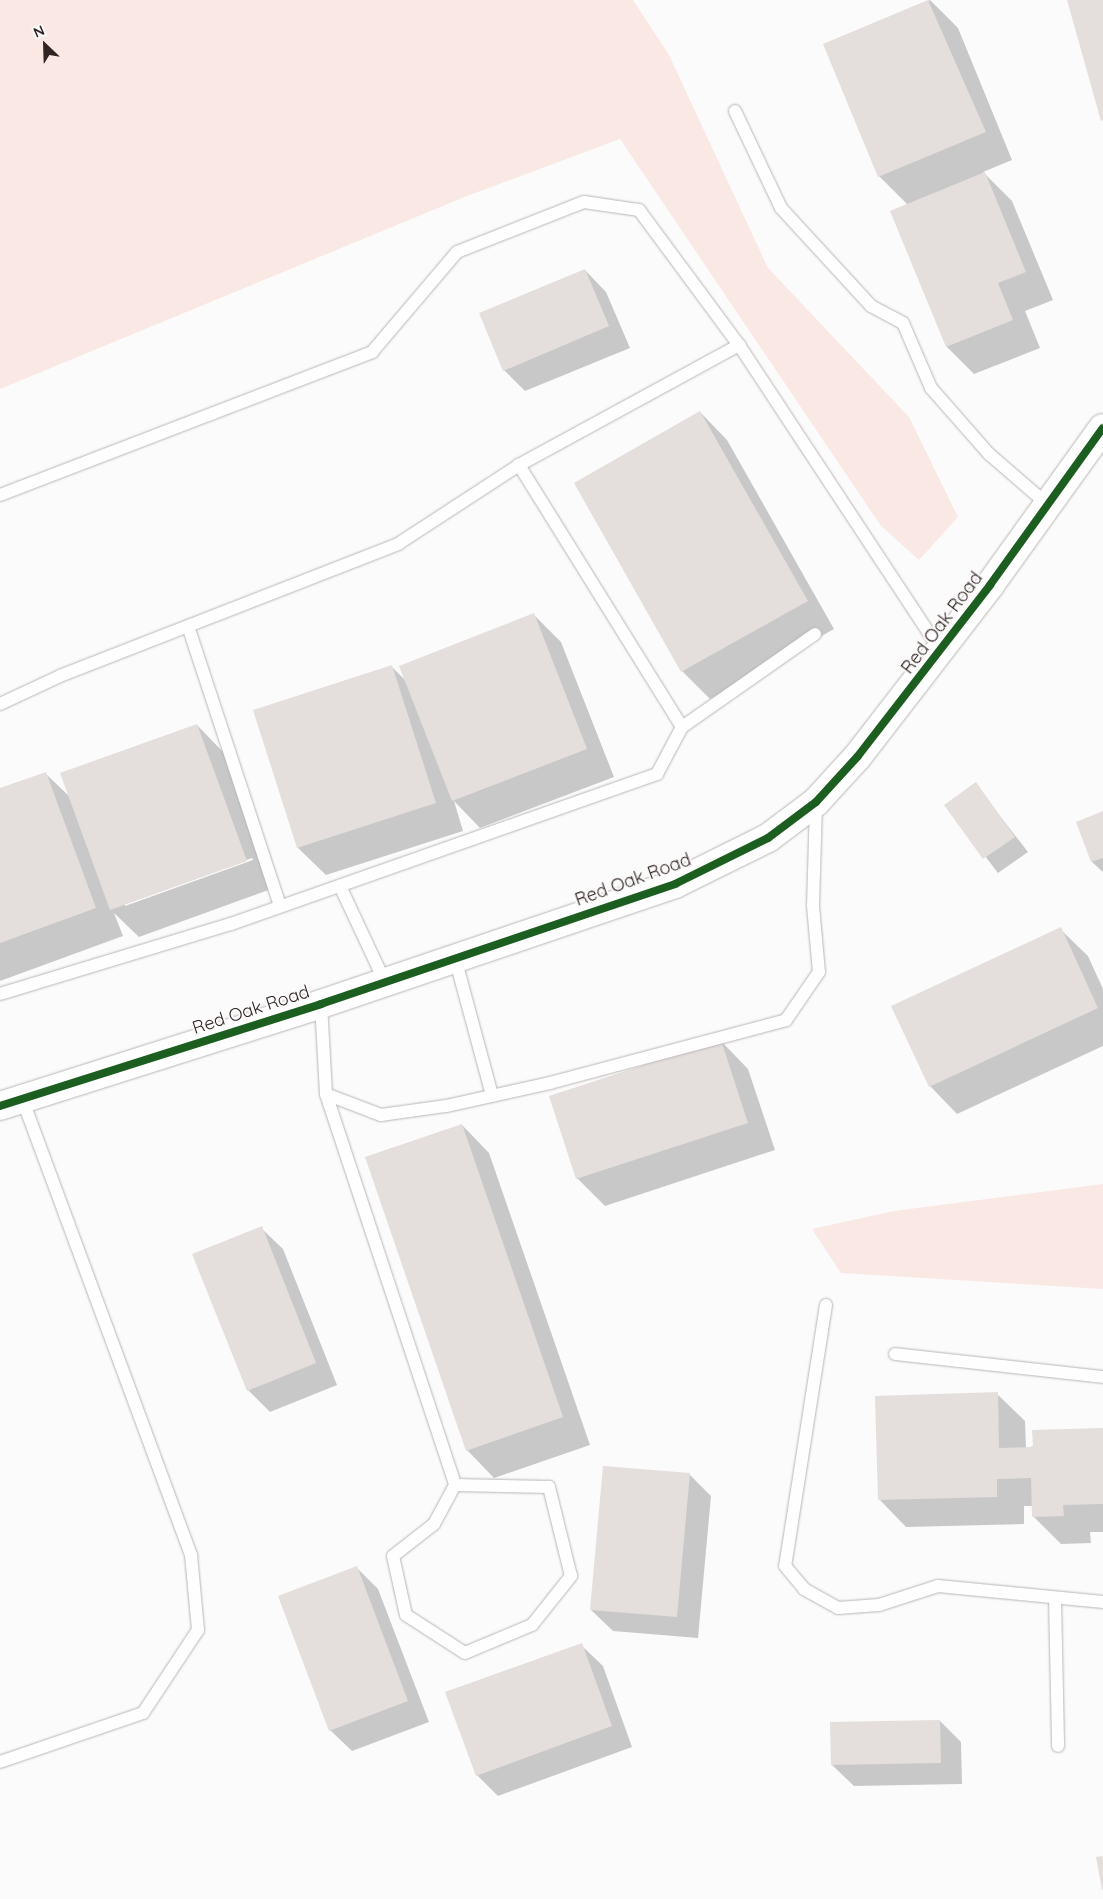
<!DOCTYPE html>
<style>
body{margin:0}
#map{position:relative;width:1103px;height:1899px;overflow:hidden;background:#fbfbfb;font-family:Quicksand,sans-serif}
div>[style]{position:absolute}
.green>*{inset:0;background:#fae8e4}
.shadow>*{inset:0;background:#0003}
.building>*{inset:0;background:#e4dedd}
.roads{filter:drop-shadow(0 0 1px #bbb5b4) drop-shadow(0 0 1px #bbb5b4)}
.lane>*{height:12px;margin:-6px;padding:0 6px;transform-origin:6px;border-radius:6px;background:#fefefe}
.secondary>*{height:28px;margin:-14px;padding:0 14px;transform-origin:14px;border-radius:14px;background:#fefefe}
.cycleway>*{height:8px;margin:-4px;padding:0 4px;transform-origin:4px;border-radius:4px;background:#1b5e20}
span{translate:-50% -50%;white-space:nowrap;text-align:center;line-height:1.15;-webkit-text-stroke:4px #fbfbfb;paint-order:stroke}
.street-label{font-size:18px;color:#302321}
.north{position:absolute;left:20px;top:20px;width:50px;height:50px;-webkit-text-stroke:4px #fbfbfb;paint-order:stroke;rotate:336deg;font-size:14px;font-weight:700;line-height:20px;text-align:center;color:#302321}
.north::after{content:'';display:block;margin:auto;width:18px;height:22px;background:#302321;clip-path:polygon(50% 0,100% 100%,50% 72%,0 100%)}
</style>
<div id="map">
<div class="green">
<div style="clip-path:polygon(0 0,633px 0,669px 55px,768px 268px,909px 417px,958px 517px,919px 560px,881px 526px,620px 139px,467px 196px,0 389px)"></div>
<div style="clip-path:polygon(1103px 1184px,1103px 1289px,841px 1273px,812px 1229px,894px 1211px)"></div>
</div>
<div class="shadow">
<div style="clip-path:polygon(930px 0,958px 28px,1012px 160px,983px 172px,1012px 201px,1053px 300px,1025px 311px,1040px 348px,974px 374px,947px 347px,908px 205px,879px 176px,824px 44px)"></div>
<div style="clip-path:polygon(585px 270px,606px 292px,630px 348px,525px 391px,504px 370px)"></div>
<div style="clip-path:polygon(700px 412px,727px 440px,834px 629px,710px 699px,682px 671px)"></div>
<div style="clip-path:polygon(534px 615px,561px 642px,614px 777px,480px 828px,454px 801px,463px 831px,326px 875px,298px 848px,391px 666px,407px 682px)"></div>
<div style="clip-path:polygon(evenodd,197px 725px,224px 753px,274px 888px,139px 937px,114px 913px,123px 936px,0 981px,0 790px,45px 773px,71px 798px,197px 725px,252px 858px,253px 860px,125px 906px,125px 904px,252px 858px)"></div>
<div style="clip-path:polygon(975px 784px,1028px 852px,998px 873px,946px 805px)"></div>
<div style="clip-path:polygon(1103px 812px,1103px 872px,1092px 862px)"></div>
<div style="clip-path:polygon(1060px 929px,1088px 956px,1103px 989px,1103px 1046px,957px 1114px,930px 1086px)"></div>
<div style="clip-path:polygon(721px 1041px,748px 1069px,775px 1150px,605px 1206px,577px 1178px)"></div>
<div style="clip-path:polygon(462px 1125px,489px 1153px,590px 1445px,494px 1478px,467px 1450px)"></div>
<div style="clip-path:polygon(261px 1228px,283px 1249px,337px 1385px,270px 1412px,248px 1390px)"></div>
<div style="clip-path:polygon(997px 1394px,1025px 1421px,1026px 1448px,1103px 1429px,1103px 1532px,1090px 1532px,1091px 1543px,1061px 1544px,1033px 1516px,1033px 1506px,1024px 1506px,1024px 1524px,906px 1527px,879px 1499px)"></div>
<div style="clip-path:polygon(689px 1474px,711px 1496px,698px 1638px,613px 1631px,591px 1610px)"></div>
<div style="clip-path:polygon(357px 1568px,378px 1589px,429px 1722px,352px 1751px,330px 1730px)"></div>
<div style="clip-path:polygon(581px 1645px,603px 1666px,632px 1747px,498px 1796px,477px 1775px)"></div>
<div style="clip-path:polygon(940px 1721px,961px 1742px,962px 1784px,854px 1786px,832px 1765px)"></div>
</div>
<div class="building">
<div style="clip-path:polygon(928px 0,986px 132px,878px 177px,823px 44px)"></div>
<div style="clip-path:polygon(1067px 0,1103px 0,1103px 120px,1101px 121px)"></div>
<div style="clip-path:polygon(985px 172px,1026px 272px,998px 283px,1013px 320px,946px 347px,890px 211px)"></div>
<div style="clip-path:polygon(585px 269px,609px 326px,503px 371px,479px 313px)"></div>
<div style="clip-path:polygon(700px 411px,808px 601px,681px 672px,574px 483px)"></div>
<div style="clip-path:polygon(534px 613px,587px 749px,452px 801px,399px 666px)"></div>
<div style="clip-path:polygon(392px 665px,436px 803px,297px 848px,253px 710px)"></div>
<div style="clip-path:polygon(197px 724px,247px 861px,110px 910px,60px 773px)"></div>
<div style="clip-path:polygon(46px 772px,96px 908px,0 943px,0 788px)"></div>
<div style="clip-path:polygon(976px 782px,1015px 837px,983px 859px,944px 805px)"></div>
<div style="clip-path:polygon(1103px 811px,1103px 858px,1091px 862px,1076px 822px)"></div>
<div style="clip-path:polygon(1061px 927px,1098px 1008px,929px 1087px,891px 1006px)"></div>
<div style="clip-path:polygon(721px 1040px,748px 1123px,576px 1179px,549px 1096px)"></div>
<div style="clip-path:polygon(462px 1124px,563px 1417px,466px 1451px,365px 1157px)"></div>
<div style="clip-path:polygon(262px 1226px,316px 1363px,247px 1391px,192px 1254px)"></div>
<div style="clip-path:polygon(998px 1392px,999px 1448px,1033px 1447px,1032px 1430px,1103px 1428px,1103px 1504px,1063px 1505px,1064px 1516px,1032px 1517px,1031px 1478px,997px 1479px,997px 1497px,878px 1500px,875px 1396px)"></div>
<div style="clip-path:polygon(603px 1466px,690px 1473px,677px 1617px,590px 1610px)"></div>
<div style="clip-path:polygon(357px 1566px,408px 1701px,329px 1731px,278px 1596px)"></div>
<div style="clip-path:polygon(582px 1643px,612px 1726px,476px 1776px,445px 1692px)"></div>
<div style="clip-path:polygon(940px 1720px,941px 1763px,831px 1765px,830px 1722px)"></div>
<div style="clip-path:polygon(1103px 1856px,1103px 1890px,1102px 1890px,1096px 1857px)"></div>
</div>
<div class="roads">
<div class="lane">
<div style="left:735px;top:111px;width:107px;rotate:64.6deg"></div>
<div style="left:781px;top:208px;width:133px;rotate:47.4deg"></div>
<div style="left:871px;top:306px;width:36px;rotate:28deg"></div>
<div style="left:903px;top:323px;width:71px;rotate:66.7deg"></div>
<div style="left:931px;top:388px;width:88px;rotate:48.7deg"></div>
<div style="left:989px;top:454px;width:77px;rotate:40.8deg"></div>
<div style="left:0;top:495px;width:399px;rotate:-21deg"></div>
<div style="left:372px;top:352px;width:131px;rotate:-49.6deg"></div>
<div style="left:457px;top:252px;width:136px;rotate:-21.5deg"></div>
<div style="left:584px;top:202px;width:56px;rotate:8.3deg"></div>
<div style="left:639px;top:210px;width:168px;rotate:53.5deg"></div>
<div style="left:188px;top:626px;width:294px;rotate:71.8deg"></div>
<div style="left:815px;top:634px;width:162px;rotate:145deg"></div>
<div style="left:682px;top:727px;width:309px;rotate:-121.9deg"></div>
<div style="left:519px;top:465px;width:251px;rotate:-28.6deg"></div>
<div style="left:739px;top:345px;width:365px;rotate:56.6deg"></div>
<div style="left:0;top:704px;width:66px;rotate:-25deg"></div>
<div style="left:60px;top:676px;width:363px;rotate:-21.3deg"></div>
<div style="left:398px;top:544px;width:145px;rotate:-33.1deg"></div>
<div style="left:340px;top:886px;width:106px;rotate:64.9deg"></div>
<div style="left:455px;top:958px;width:142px;rotate:74.9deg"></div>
<div style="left:0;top:994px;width:241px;rotate:-16.9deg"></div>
<div style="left:231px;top:924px;width:452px;rotate:-19.4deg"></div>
<div style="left:657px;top:774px;width:53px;rotate:-62deg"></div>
<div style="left:321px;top:1004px;width:90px;rotate:86.8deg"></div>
<div style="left:326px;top:1094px;width:412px;rotate:71.7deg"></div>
<div style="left:455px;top:1485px;width:44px;rotate:118.3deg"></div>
<div style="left:434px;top:1524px;width:52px;rotate:142deg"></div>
<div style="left:393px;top:1556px;width:60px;rotate:77.6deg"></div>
<div style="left:406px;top:1615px;width:70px;rotate:32.8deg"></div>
<div style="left:465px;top:1653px;width:73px;rotate:-22.7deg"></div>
<div style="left:532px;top:1625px;width:63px;rotate:-51.5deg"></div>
<div style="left:571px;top:1576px;width:92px;rotate:-103.9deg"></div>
<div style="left:549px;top:1487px;width:94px;rotate:-178.8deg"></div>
<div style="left:326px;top:1094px;width:59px;rotate:20.9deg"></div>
<div style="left:381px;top:1115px;width:66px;rotate:-7.9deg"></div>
<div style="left:446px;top:1106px;width:107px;rotate:-12.5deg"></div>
<div style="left:550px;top:1083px;width:244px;rotate:-14.9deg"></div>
<div style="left:786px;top:1020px;width:58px;rotate:-55.5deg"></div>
<div style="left:819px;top:972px;width:66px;rotate:-95.2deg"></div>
<div style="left:813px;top:906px;width:102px;rotate:-88.3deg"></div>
<div style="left:826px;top:1305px;width:264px;rotate:98.9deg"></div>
<div style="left:785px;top:1566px;width:30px;rotate:50deg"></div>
<div style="left:804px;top:1589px;width:39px;rotate:29deg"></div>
<div style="left:838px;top:1608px;width:41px;rotate:-4.2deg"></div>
<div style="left:879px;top:1605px;width:62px;rotate:-17.9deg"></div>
<div style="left:938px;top:1586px;width:166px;rotate:5.5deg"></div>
<div style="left:895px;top:1354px;width:209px;rotate:6.3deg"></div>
<div style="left:1055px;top:1598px;width:148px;rotate:88.8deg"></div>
<div style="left:0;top:1762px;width:151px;rotate:-18.9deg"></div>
<div style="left:143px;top:1713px;width:100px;rotate:-56.5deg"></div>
<div style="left:198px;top:1630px;width:75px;rotate:-95.3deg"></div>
<div style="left:191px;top:1555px;width:486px;rotate:-110.3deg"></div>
</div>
<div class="secondary">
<div style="left:0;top:1106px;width:337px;rotate:-17.6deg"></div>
<div style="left:321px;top:1004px;width:374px;rotate:-18.7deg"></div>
<div style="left:675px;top:884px;width:104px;rotate:-26.3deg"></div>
<div style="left:768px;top:838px;width:60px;rotate:-36.9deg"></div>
<div style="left:816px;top:802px;width:62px;rotate:-47.6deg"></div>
<div style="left:858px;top:756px;width:216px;rotate:-52.3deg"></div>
<div style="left:990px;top:585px;width:193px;rotate:-54.3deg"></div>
</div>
</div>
<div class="cycleway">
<div style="left:0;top:1106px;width:337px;rotate:-17.6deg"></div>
<div style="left:321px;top:1004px;width:374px;rotate:-18.7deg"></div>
<div style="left:675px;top:884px;width:104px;rotate:-26.3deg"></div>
<div style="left:768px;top:838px;width:60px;rotate:-36.9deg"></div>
<div style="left:816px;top:802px;width:62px;rotate:-47.6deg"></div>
<div style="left:858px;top:756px;width:216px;rotate:-52.3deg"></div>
<div style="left:990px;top:585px;width:193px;rotate:-54.3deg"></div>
</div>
<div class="street-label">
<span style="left:942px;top:623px;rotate:-53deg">Red Oak Road</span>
<span style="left:633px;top:880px;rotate:-20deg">Red Oak Road</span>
<span style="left:251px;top:1010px;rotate:-18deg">Red Oak Road</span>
</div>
<div class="north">N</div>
</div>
